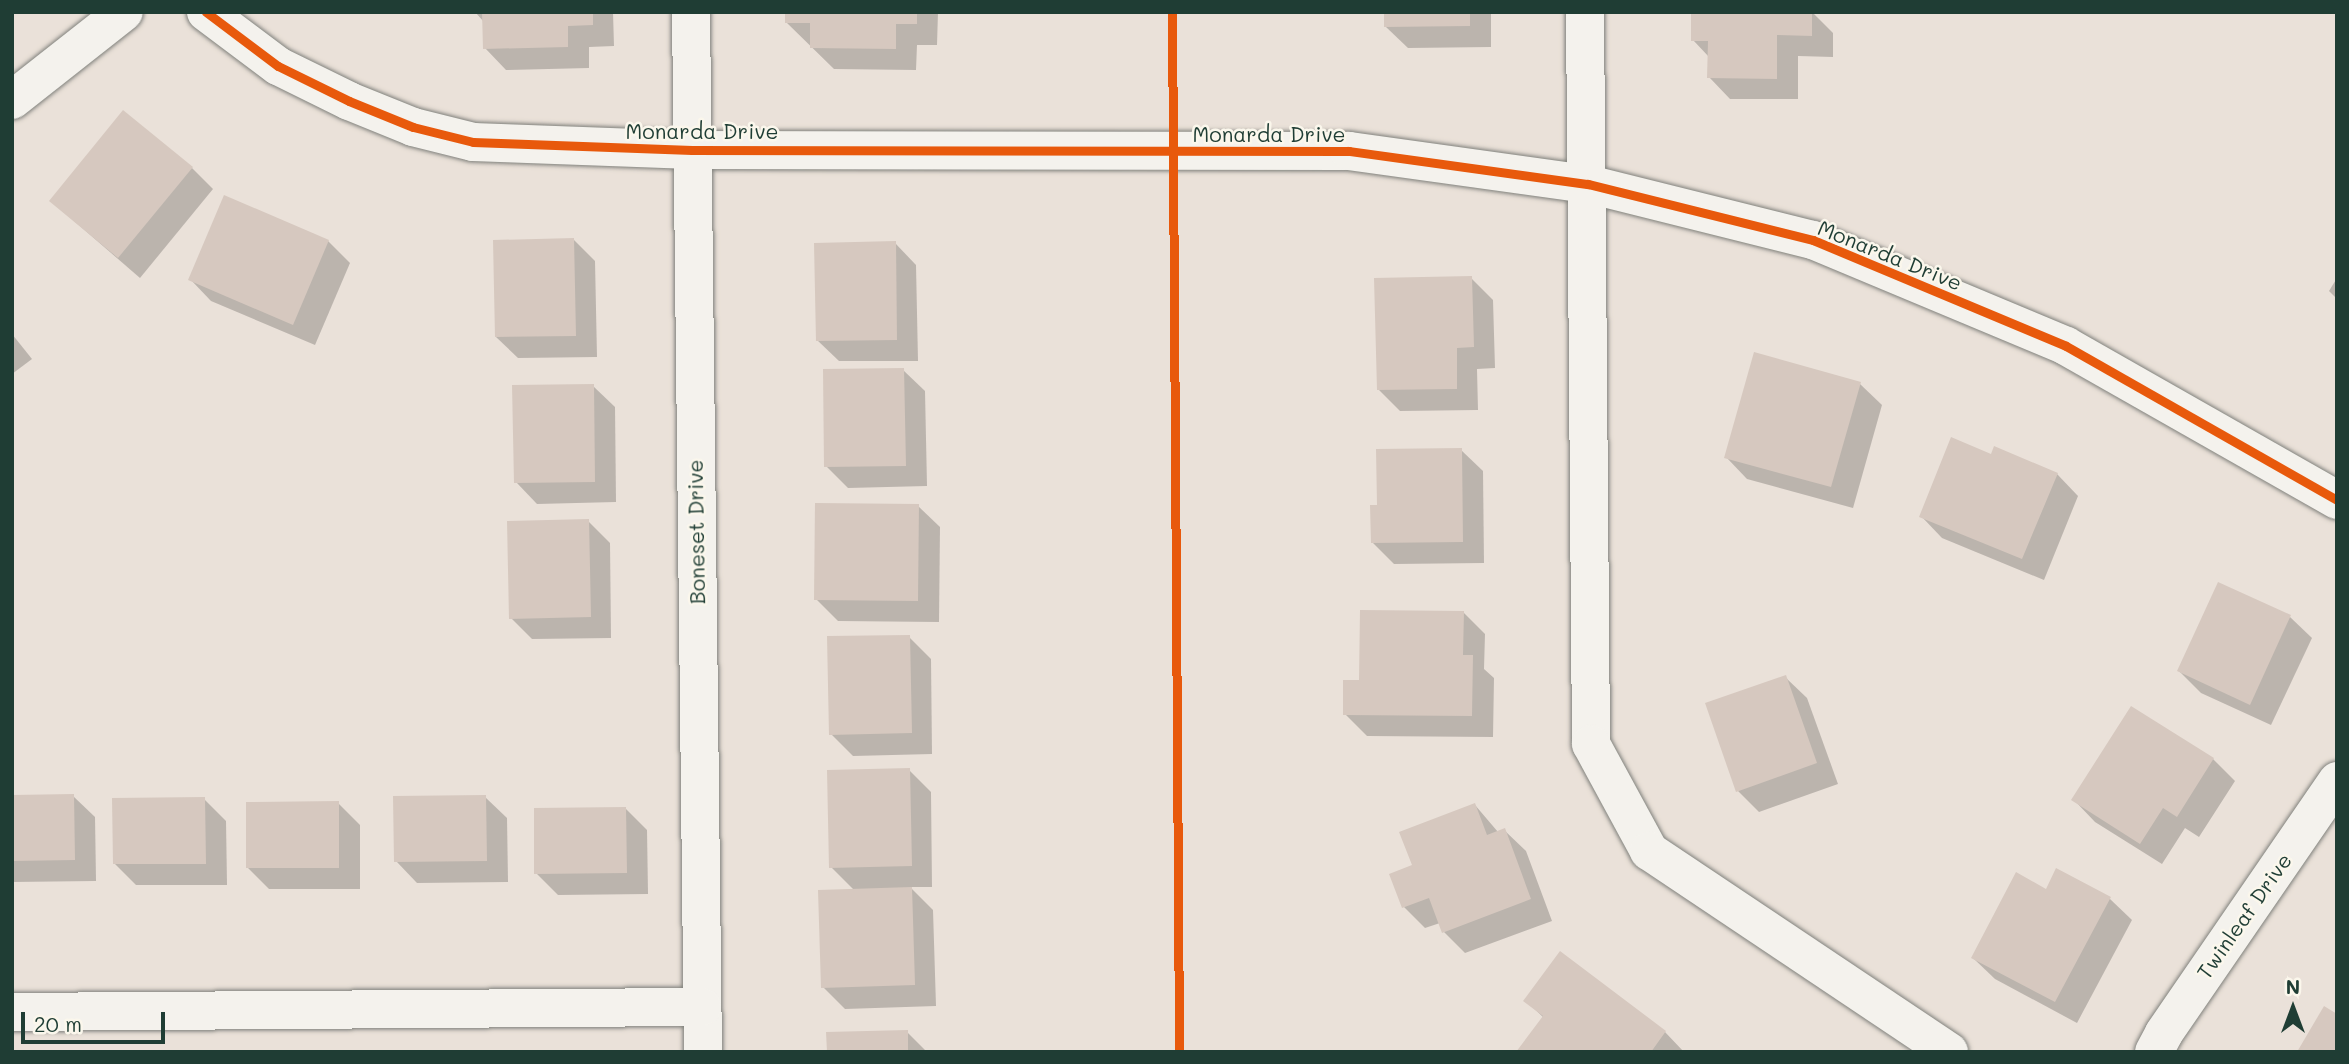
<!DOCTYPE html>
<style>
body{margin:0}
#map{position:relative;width:2349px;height:1064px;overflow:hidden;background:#eae1d9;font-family:Mali,sans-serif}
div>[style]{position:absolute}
.shadow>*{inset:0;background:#0003}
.building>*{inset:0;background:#d6c8bf}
.roads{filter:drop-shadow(0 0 2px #80817c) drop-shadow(0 0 2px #80817c)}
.street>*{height:38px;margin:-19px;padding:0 19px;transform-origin:19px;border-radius:19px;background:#f4f2ed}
.cycleway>*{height:9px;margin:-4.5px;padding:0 4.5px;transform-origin:4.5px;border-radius:4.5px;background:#e8590c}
span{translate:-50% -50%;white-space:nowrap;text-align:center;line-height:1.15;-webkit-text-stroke:5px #fbf7ec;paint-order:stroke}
.street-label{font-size:21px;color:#1f3d34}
.frame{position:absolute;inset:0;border:14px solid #1f3d34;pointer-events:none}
.north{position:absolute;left:2258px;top:973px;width:70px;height:70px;-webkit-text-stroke:5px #fbf7ec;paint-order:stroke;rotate:0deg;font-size:19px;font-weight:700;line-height:28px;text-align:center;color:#1f3d34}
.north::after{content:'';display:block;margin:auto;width:24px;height:32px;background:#1f3d34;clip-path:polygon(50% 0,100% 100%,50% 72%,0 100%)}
.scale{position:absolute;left:21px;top:1012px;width:144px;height:32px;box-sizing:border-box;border:4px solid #1f3d34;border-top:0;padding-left:9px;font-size:21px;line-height:24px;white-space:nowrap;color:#1f3d34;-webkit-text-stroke:5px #fbf7ec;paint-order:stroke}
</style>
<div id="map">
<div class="shadow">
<div style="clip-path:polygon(475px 12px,613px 12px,614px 46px,589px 47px,589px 68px,506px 70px,485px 48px,484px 22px)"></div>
<div style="clip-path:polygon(787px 12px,938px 12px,937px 45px,917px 45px,916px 70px,834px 69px,787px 23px)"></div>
<div style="clip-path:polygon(1386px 12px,1491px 12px,1491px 47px,1408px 48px,1386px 27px)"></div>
<div style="clip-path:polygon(1693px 12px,1812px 12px,1833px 33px,1833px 57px,1798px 56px,1798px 99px,1730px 99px,1709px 77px,1709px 57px,1693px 40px)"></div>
<div style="clip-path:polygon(192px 168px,213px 189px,140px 278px,51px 201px)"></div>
<div style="clip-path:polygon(574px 240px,595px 261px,597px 357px,518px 358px,496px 337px)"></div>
<div style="clip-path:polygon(328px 241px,350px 263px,315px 345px,211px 301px,190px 279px)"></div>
<div style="clip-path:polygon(895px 243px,916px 265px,918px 361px,839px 361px,817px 340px)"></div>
<div style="clip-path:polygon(1471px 278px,1493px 300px,1495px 368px,1477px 369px,1478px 410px,1400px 411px,1378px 389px)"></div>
<div style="clip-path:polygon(2337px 278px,2337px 299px,2329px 291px)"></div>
<div style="clip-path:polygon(12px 334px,32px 359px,12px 374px)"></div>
<div style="clip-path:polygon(903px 370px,925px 391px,927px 486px,848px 488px,826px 466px)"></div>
<div style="clip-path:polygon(1860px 384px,1882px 405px,1853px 508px,1747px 479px,1726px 457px)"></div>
<div style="clip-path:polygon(593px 386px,615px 407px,616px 502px,537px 504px,516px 482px)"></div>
<div style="clip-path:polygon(1461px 450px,1483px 471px,1484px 563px,1394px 564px,1372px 542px,1379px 507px)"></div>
<div style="clip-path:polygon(1992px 456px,2057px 474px,2078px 496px,2044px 580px,1942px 538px,1921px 516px)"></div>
<div style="clip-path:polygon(918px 506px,940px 527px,939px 622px,838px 621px,816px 599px)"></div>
<div style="clip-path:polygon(588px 521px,610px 543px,611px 638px,532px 639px,511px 618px)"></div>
<div style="clip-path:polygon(1463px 612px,1485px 634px,1484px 669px,1494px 678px,1493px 737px,1367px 736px,1345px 714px,1361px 682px)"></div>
<div style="clip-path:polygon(2290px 617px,2312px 638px,2271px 725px,2201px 693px,2179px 671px)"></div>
<div style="clip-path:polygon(909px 637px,931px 659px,932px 754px,853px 756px,831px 734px)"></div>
<div style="clip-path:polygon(1785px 677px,1807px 698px,1838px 784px,1759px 812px,1738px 791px)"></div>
<div style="clip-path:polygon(2132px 708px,2213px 759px,2235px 781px,2199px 837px,2185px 828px,2162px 864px,2095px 822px,2074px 800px)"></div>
<div style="clip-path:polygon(909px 770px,931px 792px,932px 887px,910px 887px,933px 910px,936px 1006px,845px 1009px,823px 987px,855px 891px,831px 867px)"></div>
<div style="clip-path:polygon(12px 796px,73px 796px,95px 817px,96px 881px,12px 882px)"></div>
<div style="clip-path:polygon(485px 797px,507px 818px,508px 882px,417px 883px,396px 861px)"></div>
<div style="clip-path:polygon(204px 799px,226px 821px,227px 885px,136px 885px,115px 864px)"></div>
<div style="clip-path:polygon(338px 803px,360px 825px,360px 889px,269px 889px,248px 868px)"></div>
<div style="clip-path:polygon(1475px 805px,1498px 832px,1504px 830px,1526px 851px,1552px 921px,1465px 953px,1444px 932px,1440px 923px,1425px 928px,1404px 907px,1414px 866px)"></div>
<div style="clip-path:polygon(626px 809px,647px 830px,648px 894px,558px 895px,536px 873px)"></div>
<div style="clip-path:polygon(2047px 891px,2110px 899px,2132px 920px,2077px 1023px,1995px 979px,1973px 958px)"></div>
<div style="clip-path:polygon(1561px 953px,1665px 1032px,1684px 1052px,1518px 1052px,1544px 1018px,1526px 1001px)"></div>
<div style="clip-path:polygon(907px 1032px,927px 1052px,828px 1052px)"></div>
</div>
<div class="building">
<div style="clip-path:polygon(482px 12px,593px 12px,593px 25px,568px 26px,568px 47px,483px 49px)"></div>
<div style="clip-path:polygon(785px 12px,917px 12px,917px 24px,896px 24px,896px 49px,810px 48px,810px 23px,785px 23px)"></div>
<div style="clip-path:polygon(1384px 12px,1470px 12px,1470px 26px,1384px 27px)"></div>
<div style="clip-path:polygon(1691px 12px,1812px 12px,1812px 36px,1777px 35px,1777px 79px,1707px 78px,1708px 41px,1691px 41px)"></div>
<div style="clip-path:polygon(123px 110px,193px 167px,118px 258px,49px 201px)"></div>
<div style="clip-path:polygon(224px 195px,329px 240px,293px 325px,188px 280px)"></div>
<div style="clip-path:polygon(574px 238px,576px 336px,495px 337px,493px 240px)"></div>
<div style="clip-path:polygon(896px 241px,897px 340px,816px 341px,814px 243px)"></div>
<div style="clip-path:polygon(1472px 276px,1474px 347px,1457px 348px,1457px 389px,1377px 390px,1374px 278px)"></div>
<div style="clip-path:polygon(1754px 352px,1861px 382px,1831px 487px,1724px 458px)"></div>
<div style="clip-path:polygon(904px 368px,906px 466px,824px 467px,823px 369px)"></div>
<div style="clip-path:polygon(594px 384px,595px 482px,514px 483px,512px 385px)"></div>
<div style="clip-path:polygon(1951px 437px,1991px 454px,1994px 446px,2058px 473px,2022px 559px,1919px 517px)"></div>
<div style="clip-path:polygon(1462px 448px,1463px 542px,1371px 543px,1370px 505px,1377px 505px,1376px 449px)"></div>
<div style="clip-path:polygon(815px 503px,919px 504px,918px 601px,814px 600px)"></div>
<div style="clip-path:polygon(589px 519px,591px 617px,509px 619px,507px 521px)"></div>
<div style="clip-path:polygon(2218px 582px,2291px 615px,2250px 705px,2177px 671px)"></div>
<div style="clip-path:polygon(1360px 610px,1464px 611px,1463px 655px,1473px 655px,1472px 716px,1343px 715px,1343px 680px,1359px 680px)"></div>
<div style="clip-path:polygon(910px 635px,912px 733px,829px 735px,827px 636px)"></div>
<div style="clip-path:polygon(1786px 675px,1817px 763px,1736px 792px,1705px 703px)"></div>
<div style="clip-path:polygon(2131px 706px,2214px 758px,2177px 817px,2163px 808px,2140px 844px,2071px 800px)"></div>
<div style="clip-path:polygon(910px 768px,912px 866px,829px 868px,827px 770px)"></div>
<div style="clip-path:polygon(74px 794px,75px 860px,12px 861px,12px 795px)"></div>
<div style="clip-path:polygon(486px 795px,487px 861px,394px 862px,393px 796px)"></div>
<div style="clip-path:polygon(205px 797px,206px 864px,113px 864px,112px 798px)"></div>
<div style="clip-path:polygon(339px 801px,339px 868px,246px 868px,246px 802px)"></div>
<div style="clip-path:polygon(1475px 803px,1487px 835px,1505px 828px,1531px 899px,1442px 933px,1429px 898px,1402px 908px,1389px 874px,1412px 865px,1399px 832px)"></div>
<div style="clip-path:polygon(626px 807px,627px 873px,534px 874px,534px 808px)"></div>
<div style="clip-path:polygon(2056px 868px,2111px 897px,2055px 1002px,1971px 958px,2016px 872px,2046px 889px)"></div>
<div style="clip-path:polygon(912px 887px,915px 985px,821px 988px,818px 890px)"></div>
<div style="clip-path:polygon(1560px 951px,1666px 1031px,1651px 1052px,1516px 1052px,1543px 1016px,1523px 1001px)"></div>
<div style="clip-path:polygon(2324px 1006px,2337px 1014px,2337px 1052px,2297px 1052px)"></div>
<div style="clip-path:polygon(908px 1030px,908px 1052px,827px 1052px,826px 1032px)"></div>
</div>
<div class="roads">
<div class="street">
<div style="left:206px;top:12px;width:90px;rotate:36.9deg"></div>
<div style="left:278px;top:66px;width:79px;rotate:26.2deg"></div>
<div style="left:349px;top:101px;width:69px;rotate:22.1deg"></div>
<div style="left:413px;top:127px;width:62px;rotate:14deg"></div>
<div style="left:473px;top:142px;width:219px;rotate:2.1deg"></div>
<div style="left:692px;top:150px;width:657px;rotate:0.09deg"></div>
<div style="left:1349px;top:151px;width:241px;rotate:7.9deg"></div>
<div style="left:1588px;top:184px;width:232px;rotate:14deg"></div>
<div style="left:1813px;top:240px;width:274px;rotate:22.7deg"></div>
<div style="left:2066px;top:346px;width:312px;rotate:29.6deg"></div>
<div style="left:691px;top:12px;width:1040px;rotate:89.34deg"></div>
<div style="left:1585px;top:12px;width:732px;rotate:89.53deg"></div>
<div style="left:1591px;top:744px;width:122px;rotate:61.5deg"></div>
<div style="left:1649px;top:851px;width:361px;rotate:33.8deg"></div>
<div style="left:12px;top:100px;width:142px;rotate:-38.2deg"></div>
<div style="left:12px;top:1012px;width:690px;rotate:-0.42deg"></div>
<div style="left:2154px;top:1052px;width:21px;rotate:-62deg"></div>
<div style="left:2164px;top:1033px;width:306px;rotate:-55.5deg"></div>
</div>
</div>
<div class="cycleway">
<div style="left:206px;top:12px;width:90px;rotate:36.9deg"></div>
<div style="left:278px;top:66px;width:79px;rotate:26.2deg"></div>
<div style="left:349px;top:101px;width:69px;rotate:22.1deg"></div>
<div style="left:413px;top:127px;width:62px;rotate:14deg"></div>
<div style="left:473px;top:142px;width:219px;rotate:2.1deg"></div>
<div style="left:692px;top:150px;width:657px;rotate:0.09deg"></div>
<div style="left:1349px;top:151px;width:241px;rotate:7.9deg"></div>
<div style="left:1588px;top:184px;width:232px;rotate:14deg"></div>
<div style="left:1813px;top:240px;width:274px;rotate:22.7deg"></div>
<div style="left:2066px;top:346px;width:312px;rotate:29.6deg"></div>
<div style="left:1172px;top:12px;width:1040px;rotate:89.61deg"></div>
</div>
<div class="street-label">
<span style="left:702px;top:131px">Monarda Drive</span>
<span style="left:1269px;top:134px">Monarda Drive</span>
<span style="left:1890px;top:255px;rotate:22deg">Monarda Drive</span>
<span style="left:696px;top:532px;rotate:-91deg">Boneset Drive</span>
<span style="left:2244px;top:916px;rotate:-55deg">Twinleaf Drive</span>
</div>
<div class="frame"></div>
<div class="north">N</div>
<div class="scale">20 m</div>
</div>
